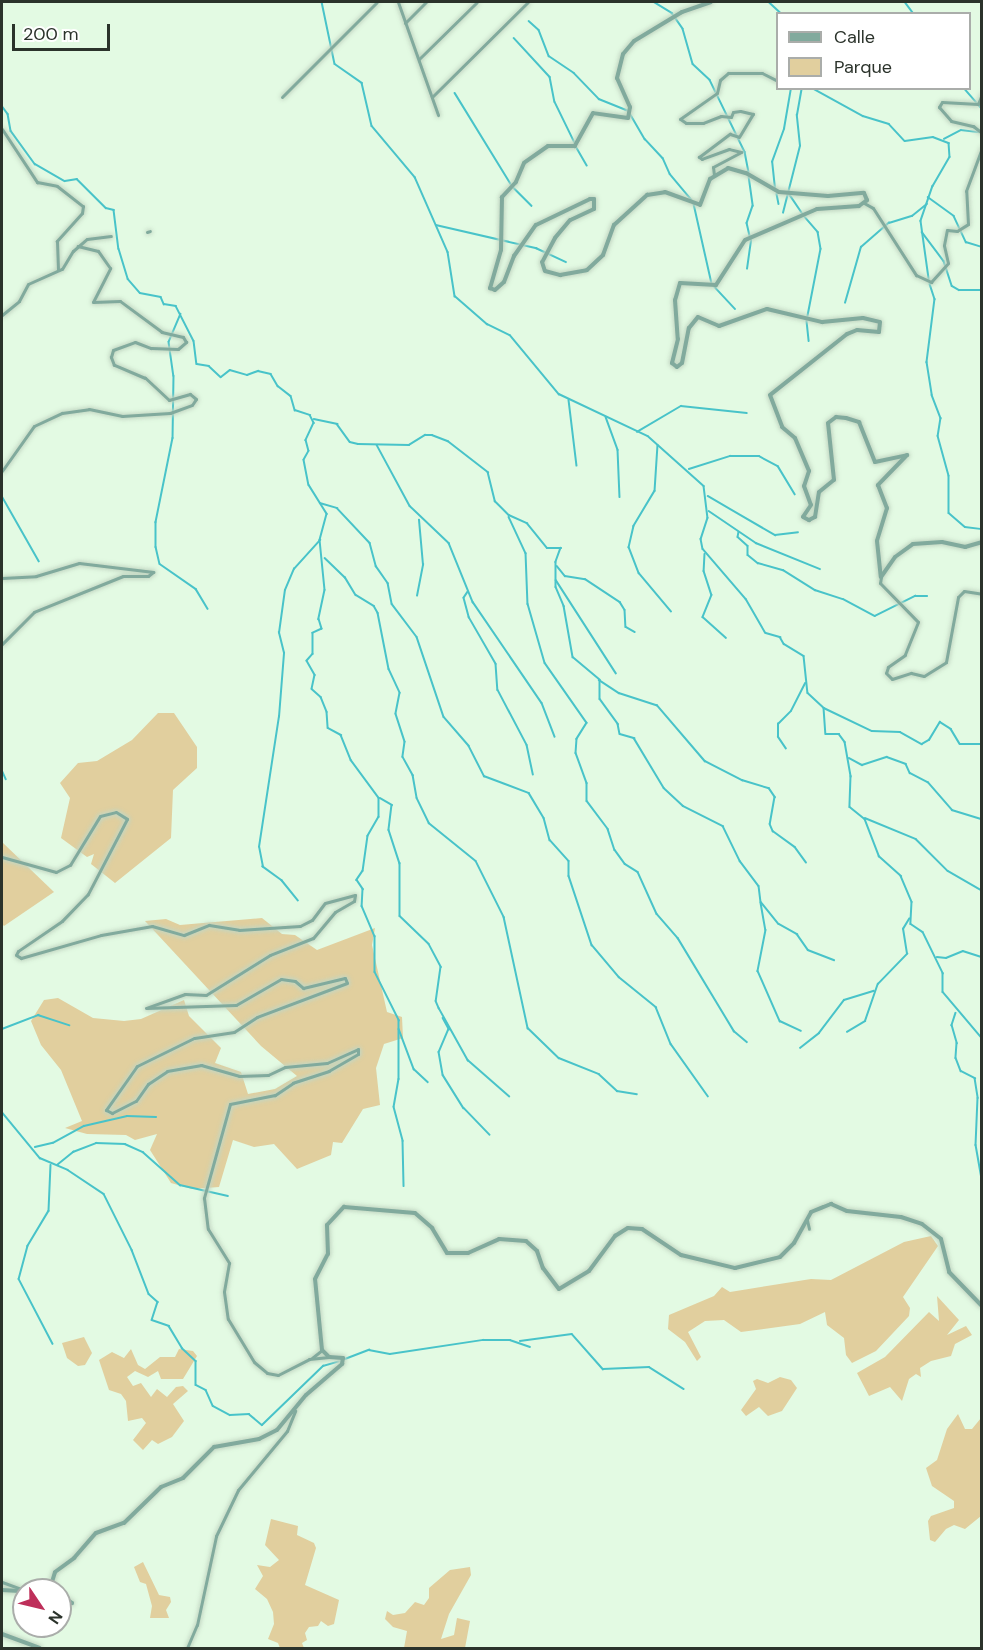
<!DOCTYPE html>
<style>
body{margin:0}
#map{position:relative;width:983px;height:1650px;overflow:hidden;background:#e3fae3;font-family:"DM Sans",sans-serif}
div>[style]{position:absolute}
.green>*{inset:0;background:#e1cf9e}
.stream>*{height:1.5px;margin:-0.75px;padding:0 0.75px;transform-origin:0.75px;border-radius:0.75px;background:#48c3c9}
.roads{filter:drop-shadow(0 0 2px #c2d6c2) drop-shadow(0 0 2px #c2d6c2)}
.minor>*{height:3px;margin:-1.5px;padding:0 1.5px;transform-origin:1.5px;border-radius:1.5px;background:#81aa9d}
.tertiary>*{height:4px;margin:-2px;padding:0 2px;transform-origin:2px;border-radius:2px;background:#81aa9d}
span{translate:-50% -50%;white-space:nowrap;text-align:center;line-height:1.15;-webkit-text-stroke:5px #fff;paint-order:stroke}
.frame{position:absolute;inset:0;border:3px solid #2b332b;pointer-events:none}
.legend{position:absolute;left:776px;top:12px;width:195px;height:78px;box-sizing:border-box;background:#fff;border:2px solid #aaadaa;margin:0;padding:8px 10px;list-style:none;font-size:18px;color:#2b332b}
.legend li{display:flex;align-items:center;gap:12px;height:30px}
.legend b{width:30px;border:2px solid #aaadaa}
.north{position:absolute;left:12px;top:1578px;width:60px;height:60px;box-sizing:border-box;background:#fff;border:2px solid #aaadaa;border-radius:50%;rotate:125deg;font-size:16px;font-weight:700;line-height:24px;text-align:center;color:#2b332b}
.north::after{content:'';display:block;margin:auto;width:21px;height:27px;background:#be2f5a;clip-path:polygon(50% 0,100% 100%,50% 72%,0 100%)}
.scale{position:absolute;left:12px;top:24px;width:98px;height:27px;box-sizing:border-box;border:3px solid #2b332b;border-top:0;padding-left:8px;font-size:18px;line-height:21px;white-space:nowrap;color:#2b332b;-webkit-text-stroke:4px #fff;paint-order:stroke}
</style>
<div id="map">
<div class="green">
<div style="clip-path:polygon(158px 713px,174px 713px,197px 747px,197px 768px,173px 790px,171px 838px,115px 883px,91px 864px,94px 854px,87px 857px,61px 838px,70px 798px,60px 783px,78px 763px,97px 761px,132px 740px)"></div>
<div style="clip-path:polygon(2px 842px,54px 892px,4px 926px,2px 924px)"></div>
<div style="clip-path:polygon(262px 918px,282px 934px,295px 935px,317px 950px,375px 928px,372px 945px,387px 1012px,402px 1017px,403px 1038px,384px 1044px,376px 1068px,380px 1105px,363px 1109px,342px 1143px,333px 1142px,331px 1155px,297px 1169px,274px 1144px,254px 1147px,233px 1140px,219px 1187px,192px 1189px,171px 1183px,150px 1150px,157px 1134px,135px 1140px,126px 1135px,87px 1134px,65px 1128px,82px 1121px,61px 1070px,41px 1045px,31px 1021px,44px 1000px,58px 998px,93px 1018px,124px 1021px,141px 1019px,184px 1000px,189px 1016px,221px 1048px,215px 1063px,241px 1072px,248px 1094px,275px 1089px,297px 1076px,261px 1046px,145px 921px,166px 919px,180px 925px)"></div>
<div style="clip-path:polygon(931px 1236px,938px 1246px,903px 1297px,910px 1308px,909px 1316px,876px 1351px,852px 1363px,846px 1355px,844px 1338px,827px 1325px,825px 1312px,800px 1324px,741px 1332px,724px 1320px,705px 1321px,688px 1332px,701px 1357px,697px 1361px,685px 1342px,668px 1329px,669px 1315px,714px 1296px,722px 1287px,730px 1292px,811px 1279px,831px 1280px,904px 1242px)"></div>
<div style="clip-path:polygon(937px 1296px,959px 1320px,947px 1335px,966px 1326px,972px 1335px,955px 1344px,951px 1356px,931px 1361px,920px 1368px,921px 1377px,916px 1374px,909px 1379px,902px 1401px,890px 1387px,869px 1396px,857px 1373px,885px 1357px,929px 1312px,939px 1321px)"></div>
<div style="clip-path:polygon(84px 1337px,92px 1353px,85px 1365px,78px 1366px,67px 1358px,62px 1343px)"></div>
<div style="clip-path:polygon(131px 1349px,138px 1365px,145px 1369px,160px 1357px,175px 1357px,179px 1349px,193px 1351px,197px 1356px,183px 1379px,161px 1379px,158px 1371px,148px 1377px,135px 1371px,127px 1377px,133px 1386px,141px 1383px,151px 1397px,157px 1389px,167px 1397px,176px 1387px,183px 1386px,188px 1391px,173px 1404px,184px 1421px,172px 1437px,158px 1444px,152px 1440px,143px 1450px,133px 1440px,146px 1423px,142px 1418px,128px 1421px,126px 1401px,121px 1394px,109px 1390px,99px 1360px,112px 1352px,124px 1358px)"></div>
<div style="clip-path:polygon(780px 1377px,791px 1380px,797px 1388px,782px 1411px,768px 1416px,759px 1407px,746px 1416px,741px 1410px,756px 1389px,753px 1381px,757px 1379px,768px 1383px)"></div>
<div style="clip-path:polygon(958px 1414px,965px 1429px,972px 1429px,981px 1418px,981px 1516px,965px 1529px,954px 1525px,946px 1529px,935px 1542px,930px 1540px,928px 1521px,931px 1516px,954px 1508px,954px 1501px,932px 1486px,926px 1468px,937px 1460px,947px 1429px)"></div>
<div style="clip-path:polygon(271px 1519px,298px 1526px,297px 1535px,314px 1543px,316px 1548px,305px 1585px,339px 1600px,334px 1624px,328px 1626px,321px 1621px,318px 1626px,309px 1627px,305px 1633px,307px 1640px,302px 1643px,304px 1648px,280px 1648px,278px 1643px,268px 1639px,274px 1624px,273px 1612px,267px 1599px,255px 1589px,263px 1576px,257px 1565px,270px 1567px,279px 1560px,265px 1545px)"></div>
<div style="clip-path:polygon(143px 1562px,159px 1595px,170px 1597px,171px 1602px,166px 1610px,169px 1618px,150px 1618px,152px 1606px,146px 1584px,140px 1582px,134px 1567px)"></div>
<div style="clip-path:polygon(470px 1567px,471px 1575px,449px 1614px,441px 1639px,454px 1635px,457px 1618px,470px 1621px,465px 1648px,404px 1648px,407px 1631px,393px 1627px,385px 1619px,387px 1611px,393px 1615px,405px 1613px,415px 1602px,424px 1605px,429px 1598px,429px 1588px,450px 1570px)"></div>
</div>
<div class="stream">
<div style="left:322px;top:2px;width:63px;rotate:78.2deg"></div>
<div style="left:335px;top:64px;width:33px;rotate:35deg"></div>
<div style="left:362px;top:83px;width:44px;rotate:76.9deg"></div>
<div style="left:372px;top:126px;width:67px;rotate:49.9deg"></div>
<div style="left:415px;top:177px;width:82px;rotate:66.3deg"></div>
<div style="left:448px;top:252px;width:45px;rotate:81deg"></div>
<div style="left:455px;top:296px;width:43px;rotate:41.2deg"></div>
<div style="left:487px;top:324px;width:25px;rotate:26deg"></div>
<div style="left:510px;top:335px;width:77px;rotate:50.3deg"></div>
<div style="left:559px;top:394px;width:98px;rotate:25.3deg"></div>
<div style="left:648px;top:436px;width:75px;rotate:41.8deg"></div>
<div style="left:704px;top:486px;width:32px;rotate:83deg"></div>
<div style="left:708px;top:518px;width:22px;rotate:108deg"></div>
<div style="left:701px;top:539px;width:10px;rotate:79deg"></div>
<div style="left:703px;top:549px;width:66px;rotate:49.3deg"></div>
<div style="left:746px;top:599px;width:39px;rotate:60deg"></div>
<div style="left:766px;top:633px;width:15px;rotate:16deg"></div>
<div style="left:780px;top:637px;width:8px;rotate:60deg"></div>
<div style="left:784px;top:644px;width:23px;rotate:31deg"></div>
<div style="left:804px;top:656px;width:37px;rotate:84deg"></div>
<div style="left:808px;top:693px;width:22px;rotate:43deg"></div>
<div style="left:824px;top:708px;width:26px;rotate:86deg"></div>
<div style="left:826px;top:734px;width:13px"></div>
<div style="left:839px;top:734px;width:10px;rotate:53deg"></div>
<div style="left:845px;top:742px;width:35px;rotate:80deg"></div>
<div style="left:851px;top:776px;width:31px;rotate:92deg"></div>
<div style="left:850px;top:807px;width:19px;rotate:39deg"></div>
<div style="left:865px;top:819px;width:40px;rotate:69deg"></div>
<div style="left:879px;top:856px;width:30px;rotate:42deg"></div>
<div style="left:901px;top:876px;width:28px;rotate:67deg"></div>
<div style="left:912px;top:902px;width:22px;rotate:93deg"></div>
<div style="left:911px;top:924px;width:14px;rotate:34deg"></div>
<div style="left:923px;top:932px;width:46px;rotate:64deg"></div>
<div style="left:943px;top:973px;width:19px;rotate:90deg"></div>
<div style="left:943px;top:992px;width:60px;rotate:49.7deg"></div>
<div style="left:654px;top:2px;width:21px;rotate:31deg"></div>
<div style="left:672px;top:13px;width:19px;rotate:55deg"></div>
<div style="left:683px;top:29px;width:36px;rotate:74deg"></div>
<div style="left:693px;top:64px;width:23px;rotate:43deg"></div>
<div style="left:710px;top:80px;width:80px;rotate:64.1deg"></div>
<div style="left:745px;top:152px;width:20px;rotate:79deg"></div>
<div style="left:769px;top:2px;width:18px;rotate:43deg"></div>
<div style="left:905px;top:2px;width:15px;rotate:53deg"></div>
<div style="left:529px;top:21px;width:13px;rotate:42deg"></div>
<div style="left:539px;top:30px;width:28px;rotate:69deg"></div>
<div style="left:549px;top:56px;width:30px;rotate:34deg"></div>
<div style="left:574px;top:73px;width:36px;rotate:46deg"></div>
<div style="left:599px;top:99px;width:31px;rotate:22deg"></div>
<div style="left:514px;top:38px;width:53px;rotate:47.3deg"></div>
<div style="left:550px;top:77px;width:25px;rotate:79deg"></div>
<div style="left:555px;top:102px;width:46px;rotate:64deg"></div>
<div style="left:812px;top:88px;width:58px;rotate:28.8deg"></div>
<div style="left:863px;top:116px;width:27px;rotate:17deg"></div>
<div style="left:889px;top:124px;width:23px;rotate:47deg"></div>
<div style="left:905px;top:141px;width:28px;rotate:-8deg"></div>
<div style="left:933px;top:137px;width:17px;rotate:21deg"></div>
<div style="left:949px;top:143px;width:14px;rotate:86deg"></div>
<div style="left:950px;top:157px;width:34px;rotate:120deg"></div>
<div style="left:933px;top:186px;width:37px;rotate:109deg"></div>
<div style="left:921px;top:221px;width:59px;rotate:82.1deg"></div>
<div style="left:964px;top:88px;width:28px;rotate:49deg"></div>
<div style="left:455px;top:93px;width:107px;rotate:58.4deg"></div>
<div style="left:2px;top:106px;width:10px;rotate:53deg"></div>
<div style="left:8px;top:114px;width:17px;rotate:80deg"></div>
<div style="left:11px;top:131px;width:41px;rotate:54deg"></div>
<div style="left:35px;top:164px;width:34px;rotate:30deg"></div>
<div style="left:65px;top:181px;width:12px;rotate:-9deg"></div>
<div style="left:77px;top:179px;width:41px;rotate:45deg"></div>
<div style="left:106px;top:208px;width:8px;rotate:14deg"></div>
<div style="left:114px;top:210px;width:39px;rotate:83deg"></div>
<div style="left:119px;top:249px;width:31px;rotate:73deg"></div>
<div style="left:128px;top:279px;width:18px;rotate:49deg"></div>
<div style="left:140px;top:293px;width:21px;rotate:11deg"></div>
<div style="left:161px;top:297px;width:8px;rotate:67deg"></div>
<div style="left:164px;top:304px;width:12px;rotate:9deg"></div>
<div style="left:176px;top:306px;width:39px;rotate:63deg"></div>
<div style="left:194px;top:341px;width:23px;rotate:83deg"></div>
<div style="left:197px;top:364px;width:12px;rotate:9deg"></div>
<div style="left:209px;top:366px;width:16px;rotate:43deg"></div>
<div style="left:221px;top:377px;width:11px;rotate:-38deg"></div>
<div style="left:230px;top:370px;width:18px;rotate:16deg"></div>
<div style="left:247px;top:375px;width:12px;rotate:-20deg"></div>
<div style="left:258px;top:371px;width:13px;rotate:13deg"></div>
<div style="left:271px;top:374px;width:14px;rotate:60deg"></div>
<div style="left:278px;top:386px;width:16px;rotate:38deg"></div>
<div style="left:291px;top:396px;width:15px;rotate:74deg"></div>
<div style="left:295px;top:410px;width:16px;rotate:18deg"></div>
<div style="left:310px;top:415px;width:9px;rotate:63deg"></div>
<div style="left:314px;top:423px;width:19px;rotate:115deg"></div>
<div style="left:306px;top:440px;width:11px;rotate:75deg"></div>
<div style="left:309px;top:451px;width:10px;rotate:119deg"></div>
<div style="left:304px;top:460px;width:25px;rotate:79deg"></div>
<div style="left:309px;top:485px;width:34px;rotate:58deg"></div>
<div style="left:327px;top:514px;width:27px;rotate:105deg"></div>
<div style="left:320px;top:540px;width:50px;rotate:84.3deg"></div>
<div style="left:325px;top:590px;width:30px;rotate:102deg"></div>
<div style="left:319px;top:619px;width:10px;rotate:73deg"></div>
<div style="left:322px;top:629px;width:10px;rotate:156deg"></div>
<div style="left:313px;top:633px;width:21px;rotate:90deg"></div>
<div style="left:313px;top:654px;width:9px;rotate:131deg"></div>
<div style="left:307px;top:661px;width:16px;rotate:60deg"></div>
<div style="left:315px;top:675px;width:14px;rotate:102deg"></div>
<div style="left:312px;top:689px;width:12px;rotate:42deg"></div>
<div style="left:321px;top:697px;width:16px;rotate:68deg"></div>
<div style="left:327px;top:712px;width:16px;rotate:86deg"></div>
<div style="left:328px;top:728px;width:15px;rotate:28deg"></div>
<div style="left:341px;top:735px;width:27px;rotate:68deg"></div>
<div style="left:351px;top:760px;width:47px;rotate:53.6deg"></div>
<div style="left:379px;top:798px;width:19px;rotate:90deg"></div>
<div style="left:379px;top:817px;width:22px;rotate:120deg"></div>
<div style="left:368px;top:836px;width:35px;rotate:98deg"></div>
<div style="left:363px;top:871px;width:11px;rotate:124deg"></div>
<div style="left:357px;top:880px;width:11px;rotate:56deg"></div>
<div style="left:363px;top:889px;width:17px;rotate:93deg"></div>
<div style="left:362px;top:906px;width:33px;rotate:67deg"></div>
<div style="left:375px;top:936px;width:36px;rotate:90deg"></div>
<div style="left:375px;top:972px;width:54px;rotate:63.4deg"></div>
<div style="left:399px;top:1020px;width:59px;rotate:90deg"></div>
<div style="left:399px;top:1079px;width:28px;rotate:100deg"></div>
<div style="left:394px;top:1107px;width:35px;rotate:75deg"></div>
<div style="left:403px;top:1141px;width:45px;rotate:88.7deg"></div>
<div style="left:631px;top:115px;width:28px;rotate:60deg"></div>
<div style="left:645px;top:139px;width:26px;rotate:47deg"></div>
<div style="left:663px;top:158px;width:17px;rotate:66deg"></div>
<div style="left:670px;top:174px;width:34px;rotate:50deg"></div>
<div style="left:944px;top:139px;width:19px;rotate:-28deg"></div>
<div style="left:961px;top:130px;width:17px;rotate:7deg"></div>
<div style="left:577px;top:148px;width:20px;rotate:60deg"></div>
<div style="left:749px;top:176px;width:30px;rotate:82deg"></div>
<div style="left:753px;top:206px;width:18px;rotate:109deg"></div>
<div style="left:747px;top:223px;width:13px;rotate:77deg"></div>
<div style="left:514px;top:188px;width:25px;rotate:45deg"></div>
<div style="left:775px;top:189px;width:27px;rotate:-96deg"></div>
<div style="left:772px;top:162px;width:35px;rotate:-70deg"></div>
<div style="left:784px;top:129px;width:42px;rotate:-80.3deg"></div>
<div style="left:777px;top:194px;width:10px;rotate:79deg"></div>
<div style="left:790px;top:195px;width:22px;rotate:56deg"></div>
<div style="left:928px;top:197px;width:32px;rotate:36deg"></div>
<div style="left:954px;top:216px;width:29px;rotate:65deg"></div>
<div style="left:966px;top:242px;width:17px;rotate:17deg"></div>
<div style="left:694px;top:204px;width:82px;rotate:77.3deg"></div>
<div style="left:712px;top:284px;width:34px;rotate:47deg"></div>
<div style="left:783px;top:213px;width:69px;rotate:-75.8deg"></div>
<div style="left:800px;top:146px;width:31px;rotate:-96deg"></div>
<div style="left:797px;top:115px;width:27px;rotate:-80deg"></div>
<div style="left:805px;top:217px;width:20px;rotate:49deg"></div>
<div style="left:818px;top:232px;width:17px;rotate:80deg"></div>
<div style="left:821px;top:249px;width:68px;rotate:101deg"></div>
<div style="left:436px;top:225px;width:103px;rotate:13deg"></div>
<div style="left:536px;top:248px;width:33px;rotate:25deg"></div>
<div style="left:922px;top:232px;width:36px;rotate:53deg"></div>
<div style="left:944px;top:261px;width:26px;rotate:72deg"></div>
<div style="left:952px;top:286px;width:8px;rotate:30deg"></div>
<div style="left:959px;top:290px;width:23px"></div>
<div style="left:747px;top:269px;width:29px;rotate:-82deg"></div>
<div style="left:930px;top:284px;width:16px;rotate:72deg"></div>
<div style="left:935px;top:299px;width:64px;rotate:97.2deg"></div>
<div style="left:927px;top:362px;width:33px;rotate:81deg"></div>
<div style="left:932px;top:395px;width:25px;rotate:69deg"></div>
<div style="left:941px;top:418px;width:18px;rotate:99deg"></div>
<div style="left:938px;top:436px;width:41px;rotate:74.6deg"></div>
<div style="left:949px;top:476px;width:37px;rotate:90deg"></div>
<div style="left:949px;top:513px;width:21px;rotate:41deg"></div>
<div style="left:965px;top:527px;width:17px;rotate:7deg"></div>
<div style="left:845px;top:303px;width:58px;rotate:-74.1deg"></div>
<div style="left:861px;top:247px;width:37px;rotate:-41deg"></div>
<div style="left:889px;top:223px;width:24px;rotate:-17deg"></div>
<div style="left:912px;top:216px;width:19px;rotate:-39deg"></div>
<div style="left:181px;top:314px;width:30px;rotate:113deg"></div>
<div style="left:169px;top:342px;width:34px;rotate:82deg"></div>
<div style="left:174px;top:376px;width:62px;rotate:90.9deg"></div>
<div style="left:173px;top:438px;width:86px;rotate:101.4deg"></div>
<div style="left:156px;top:522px;width:25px;rotate:90deg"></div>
<div style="left:156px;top:547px;width:17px;rotate:77deg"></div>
<div style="left:160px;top:564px;width:44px;rotate:34.8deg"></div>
<div style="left:196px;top:589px;width:23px;rotate:59deg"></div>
<div style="left:807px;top:321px;width:20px;rotate:84deg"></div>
<div style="left:569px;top:400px;width:66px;rotate:83.1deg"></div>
<div style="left:606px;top:417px;width:35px;rotate:70deg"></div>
<div style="left:618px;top:450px;width:47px;rotate:87.6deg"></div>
<div style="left:314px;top:419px;width:24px;rotate:12deg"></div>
<div style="left:337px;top:424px;width:22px;rotate:54deg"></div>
<div style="left:350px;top:442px;width:8px;rotate:14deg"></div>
<div style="left:358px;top:444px;width:51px;rotate:1.1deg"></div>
<div style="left:409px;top:445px;width:19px;rotate:-32deg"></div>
<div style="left:425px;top:435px;width:7px"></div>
<div style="left:432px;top:435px;width:17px;rotate:21deg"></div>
<div style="left:448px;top:441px;width:51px;rotate:37.8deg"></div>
<div style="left:488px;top:472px;width:30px;rotate:76deg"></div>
<div style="left:495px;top:501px;width:20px;rotate:45deg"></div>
<div style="left:509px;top:515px;width:20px;rotate:24deg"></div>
<div style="left:527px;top:523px;width:32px;rotate:51deg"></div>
<div style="left:547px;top:548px;width:14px"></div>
<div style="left:561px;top:548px;width:15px;rotate:110deg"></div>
<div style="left:556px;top:562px;width:25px;rotate:90deg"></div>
<div style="left:556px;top:587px;width:21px;rotate:67deg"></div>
<div style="left:564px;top:606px;width:52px;rotate:80deg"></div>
<div style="left:573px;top:657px;width:35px;rotate:40deg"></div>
<div style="left:600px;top:680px;width:19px;rotate:90deg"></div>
<div style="left:600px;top:699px;width:31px;rotate:54deg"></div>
<div style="left:618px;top:724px;width:10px;rotate:79deg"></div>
<div style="left:620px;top:734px;width:15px;rotate:16deg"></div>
<div style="left:634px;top:738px;width:58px;rotate:59deg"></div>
<div style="left:664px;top:788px;width:26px;rotate:43deg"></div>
<div style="left:683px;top:806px;width:45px;rotate:26.6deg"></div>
<div style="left:723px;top:826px;width:39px;rotate:64deg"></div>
<div style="left:740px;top:861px;width:31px;rotate:53deg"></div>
<div style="left:759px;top:886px;width:16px;rotate:83deg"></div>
<div style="left:761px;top:902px;width:28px;rotate:51deg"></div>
<div style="left:779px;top:924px;width:21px;rotate:29deg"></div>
<div style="left:797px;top:934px;width:19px;rotate:55deg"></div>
<div style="left:808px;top:950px;width:28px;rotate:21deg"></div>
<div style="left:637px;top:432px;width:51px;rotate:-30.6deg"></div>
<div style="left:681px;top:406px;width:66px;rotate:6.1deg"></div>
<div style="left:377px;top:445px;width:69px;rotate:61.6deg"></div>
<div style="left:410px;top:506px;width:54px;rotate:43.5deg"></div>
<div style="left:449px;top:543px;width:64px;rotate:67.9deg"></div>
<div style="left:473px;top:602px;width:122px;rotate:55.7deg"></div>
<div style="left:542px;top:703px;width:36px;rotate:69deg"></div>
<div style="left:658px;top:445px;width:46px;rotate:93.7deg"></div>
<div style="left:655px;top:491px;width:41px;rotate:121deg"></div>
<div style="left:634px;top:526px;width:22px;rotate:103deg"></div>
<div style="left:629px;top:547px;width:28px;rotate:69deg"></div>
<div style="left:639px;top:573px;width:50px;rotate:49.9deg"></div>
<div style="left:689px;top:469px;width:43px;rotate:-17.6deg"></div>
<div style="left:730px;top:456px;width:29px"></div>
<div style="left:759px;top:456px;width:21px;rotate:28deg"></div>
<div style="left:778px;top:466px;width:33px;rotate:59deg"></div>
<div style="left:2px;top:496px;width:75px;rotate:60.4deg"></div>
<div style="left:708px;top:496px;width:78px;rotate:30.2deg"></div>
<div style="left:775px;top:535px;width:23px;rotate:-7deg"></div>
<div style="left:320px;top:503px;width:18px;rotate:16deg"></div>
<div style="left:337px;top:508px;width:48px;rotate:46.7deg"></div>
<div style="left:370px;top:543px;width:24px;rotate:75deg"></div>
<div style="left:376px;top:566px;width:21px;rotate:55deg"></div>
<div style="left:388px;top:583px;width:21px;rotate:79deg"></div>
<div style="left:392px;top:604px;width:41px;rotate:52.9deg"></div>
<div style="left:417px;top:637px;width:84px;rotate:71.4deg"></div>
<div style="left:444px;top:717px;width:38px;rotate:49deg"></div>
<div style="left:469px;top:746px;width:34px;rotate:63deg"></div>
<div style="left:484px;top:776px;width:48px;rotate:20.7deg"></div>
<div style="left:529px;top:793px;width:29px;rotate:59deg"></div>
<div style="left:544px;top:818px;width:23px;rotate:75deg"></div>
<div style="left:550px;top:840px;width:28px;rotate:48deg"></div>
<div style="left:569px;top:861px;width:15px;rotate:90deg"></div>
<div style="left:569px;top:876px;width:73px;rotate:71.6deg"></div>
<div style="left:592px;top:945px;width:42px;rotate:49.8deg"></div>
<div style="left:619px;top:977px;width:48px;rotate:39deg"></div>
<div style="left:656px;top:1007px;width:40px;rotate:68deg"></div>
<div style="left:671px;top:1044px;width:64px;rotate:54.6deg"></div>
<div style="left:709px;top:511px;width:57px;rotate:34.2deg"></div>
<div style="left:756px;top:543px;width:69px;rotate:22.1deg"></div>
<div style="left:509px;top:517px;width:40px;rotate:65deg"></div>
<div style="left:526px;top:553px;width:51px;rotate:87.8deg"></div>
<div style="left:528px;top:604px;width:61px;rotate:73.9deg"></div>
<div style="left:545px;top:663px;width:73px;rotate:55deg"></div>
<div style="left:587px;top:723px;width:19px;rotate:122deg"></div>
<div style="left:577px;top:739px;width:14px;rotate:94deg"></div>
<div style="left:576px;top:753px;width:32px;rotate:70deg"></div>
<div style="left:587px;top:783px;width:18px;rotate:90deg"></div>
<div style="left:587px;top:801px;width:35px;rotate:53deg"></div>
<div style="left:608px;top:829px;width:22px;rotate:72deg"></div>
<div style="left:615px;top:850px;width:17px;rotate:54deg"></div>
<div style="left:625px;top:864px;width:15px;rotate:32deg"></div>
<div style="left:638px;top:872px;width:46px;rotate:65.7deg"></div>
<div style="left:657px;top:914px;width:32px;rotate:49deg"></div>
<div style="left:678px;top:938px;width:109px;rotate:58.9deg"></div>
<div style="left:734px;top:1031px;width:17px;rotate:40deg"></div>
<div style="left:739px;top:532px;width:5px;rotate:101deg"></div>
<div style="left:738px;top:537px;width:13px;rotate:42deg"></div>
<div style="left:748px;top:546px;width:9px;rotate:90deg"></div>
<div style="left:748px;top:555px;width:13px;rotate:39deg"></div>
<div style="left:758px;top:563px;width:26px;rotate:16deg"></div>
<div style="left:783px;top:570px;width:38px;rotate:32deg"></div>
<div style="left:815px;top:590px;width:29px;rotate:18deg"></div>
<div style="left:843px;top:599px;width:36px;rotate:28deg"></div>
<div style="left:875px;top:616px;width:45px;rotate:-26.6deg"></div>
<div style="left:915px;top:596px;width:12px"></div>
<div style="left:705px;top:554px;width:17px;rotate:93deg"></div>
<div style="left:704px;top:571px;width:25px;rotate:72deg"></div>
<div style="left:712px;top:595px;width:24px;rotate:112deg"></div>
<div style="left:703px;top:617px;width:31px;rotate:42deg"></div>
<div style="left:325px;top:558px;width:28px;rotate:44deg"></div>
<div style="left:345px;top:577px;width:21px;rotate:59deg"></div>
<div style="left:356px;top:595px;width:21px;rotate:31deg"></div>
<div style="left:374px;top:606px;width:8px;rotate:60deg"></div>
<div style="left:378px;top:613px;width:57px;rotate:78.9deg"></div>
<div style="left:389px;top:669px;width:26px;rotate:65deg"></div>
<div style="left:400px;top:693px;width:21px;rotate:101deg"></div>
<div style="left:396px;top:714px;width:29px;rotate:72deg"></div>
<div style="left:405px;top:742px;width:15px;rotate:98deg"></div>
<div style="left:403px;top:757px;width:21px;rotate:61deg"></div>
<div style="left:413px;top:775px;width:23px;rotate:80deg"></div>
<div style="left:417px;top:798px;width:28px;rotate:64deg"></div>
<div style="left:429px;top:823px;width:60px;rotate:39deg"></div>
<div style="left:476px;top:861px;width:63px;rotate:63.4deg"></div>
<div style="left:504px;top:917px;width:114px;rotate:77.8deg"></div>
<div style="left:528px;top:1028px;width:43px;rotate:44.1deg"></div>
<div style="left:559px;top:1058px;width:43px;rotate:21.8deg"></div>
<div style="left:599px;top:1074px;width:25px;rotate:43deg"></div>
<div style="left:617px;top:1091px;width:20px;rotate:9deg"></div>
<div style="left:557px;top:566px;width:13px;rotate:51deg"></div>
<div style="left:565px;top:576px;width:20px;rotate:9deg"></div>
<div style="left:585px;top:579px;width:42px;rotate:33.3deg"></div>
<div style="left:620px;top:602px;width:9px;rotate:58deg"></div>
<div style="left:625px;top:610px;width:17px;rotate:87deg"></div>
<div style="left:626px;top:627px;width:10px;rotate:29deg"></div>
<div style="left:556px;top:580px;width:111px;rotate:57.2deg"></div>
<div style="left:468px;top:592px;width:7px;rotate:124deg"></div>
<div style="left:464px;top:598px;width:20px;rotate:75deg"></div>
<div style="left:469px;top:617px;width:54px;rotate:60.1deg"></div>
<div style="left:496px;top:664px;width:26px;rotate:86deg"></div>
<div style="left:498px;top:690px;width:62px;rotate:62.2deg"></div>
<div style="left:527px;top:745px;width:30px;rotate:78deg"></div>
<div style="left:417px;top:596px;width:32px;rotate:-79deg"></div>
<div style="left:423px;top:565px;width:45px;rotate:-95.1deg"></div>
<div style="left:599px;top:680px;width:24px;rotate:33deg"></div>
<div style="left:619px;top:693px;width:40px;rotate:18deg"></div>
<div style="left:657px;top:705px;width:74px;rotate:49.4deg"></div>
<div style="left:705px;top:761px;width:42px;rotate:27.2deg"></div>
<div style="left:742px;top:780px;width:28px;rotate:17deg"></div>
<div style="left:769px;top:788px;width:11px;rotate:56deg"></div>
<div style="left:775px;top:797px;width:27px;rotate:100deg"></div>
<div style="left:770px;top:824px;width:8px;rotate:67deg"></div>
<div style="left:773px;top:831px;width:27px;rotate:36deg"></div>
<div style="left:795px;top:847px;width:19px;rotate:54deg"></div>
<div style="left:824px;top:708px;width:53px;rotate:25.6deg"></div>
<div style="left:872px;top:731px;width:28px;rotate:2deg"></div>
<div style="left:900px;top:732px;width:25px;rotate:29deg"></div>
<div style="left:922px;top:744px;width:8px;rotate:-30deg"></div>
<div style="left:929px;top:740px;width:21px;rotate:-59deg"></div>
<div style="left:940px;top:722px;width:13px;rotate:32deg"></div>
<div style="left:951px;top:729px;width:17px;rotate:59deg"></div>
<div style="left:960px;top:744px;width:22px"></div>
<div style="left:786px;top:749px;width:14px;rotate:-124deg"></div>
<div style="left:778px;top:737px;width:13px;rotate:-90deg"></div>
<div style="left:778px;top:724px;width:18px;rotate:-45deg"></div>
<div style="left:791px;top:711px;width:31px;rotate:-63deg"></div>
<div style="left:849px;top:758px;width:15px;rotate:28deg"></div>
<div style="left:862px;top:765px;width:26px;rotate:-18deg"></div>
<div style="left:887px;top:757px;width:20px;rotate:20deg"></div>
<div style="left:906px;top:764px;width:10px;rotate:66deg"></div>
<div style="left:910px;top:773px;width:20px;rotate:27deg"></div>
<div style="left:928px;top:782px;width:37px;rotate:49deg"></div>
<div style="left:952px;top:810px;width:31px;rotate:17deg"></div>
<div style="left:2px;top:770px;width:10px;rotate:66deg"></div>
<div style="left:380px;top:798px;width:14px;rotate:30deg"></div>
<div style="left:392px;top:805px;width:25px;rotate:97deg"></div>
<div style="left:389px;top:830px;width:35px;rotate:72deg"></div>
<div style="left:400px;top:863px;width:53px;rotate:90deg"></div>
<div style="left:400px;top:916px;width:40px;rotate:44deg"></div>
<div style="left:429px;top:944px;width:26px;rotate:62deg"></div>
<div style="left:441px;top:967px;width:34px;rotate:98deg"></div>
<div style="left:436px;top:1001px;width:8px;rotate:67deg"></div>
<div style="left:439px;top:1008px;width:60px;rotate:60.9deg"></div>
<div style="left:468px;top:1060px;width:55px;rotate:41.3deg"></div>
<div style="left:865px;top:818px;width:55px;rotate:22.4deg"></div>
<div style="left:916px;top:839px;width:45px;rotate:45deg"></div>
<div style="left:948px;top:871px;width:39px;rotate:30deg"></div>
<div style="left:298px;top:901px;width:26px;rotate:-129deg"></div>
<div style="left:282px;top:881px;width:24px;rotate:-144deg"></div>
<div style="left:263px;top:867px;width:20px;rotate:-101deg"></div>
<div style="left:259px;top:847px;width:132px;rotate:-81.3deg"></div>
<div style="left:279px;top:717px;width:64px;rotate:-85.5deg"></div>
<div style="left:284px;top:653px;width:21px;rotate:-104deg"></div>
<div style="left:279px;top:633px;width:43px;rotate:-82.1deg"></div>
<div style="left:285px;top:590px;width:23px;rotate:-67deg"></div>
<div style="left:294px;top:569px;width:39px;rotate:-48deg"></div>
<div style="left:761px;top:903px;width:27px;rotate:80deg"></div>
<div style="left:766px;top:930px;width:42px;rotate:101deg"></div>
<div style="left:758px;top:971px;width:55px;rotate:66.3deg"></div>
<div style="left:780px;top:1021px;width:23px;rotate:25deg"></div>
<div style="left:937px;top:957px;width:9px;rotate:6deg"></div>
<div style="left:946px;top:958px;width:18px;rotate:-22deg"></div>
<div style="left:963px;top:951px;width:20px;rotate:18deg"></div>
<div style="left:956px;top:1013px;width:13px;rotate:108deg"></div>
<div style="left:952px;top:1025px;width:19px;rotate:74deg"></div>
<div style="left:957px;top:1043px;width:15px;rotate:94deg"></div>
<div style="left:956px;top:1058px;width:14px;rotate:69deg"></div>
<div style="left:961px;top:1071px;width:16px;rotate:27deg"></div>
<div style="left:975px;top:1078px;width:20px;rotate:81deg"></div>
<div style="left:978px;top:1098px;width:47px;rotate:92.4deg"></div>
<div style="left:976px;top:1145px;width:36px;rotate:80deg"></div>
<div style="left:443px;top:1018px;width:13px;rotate:61deg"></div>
<div style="left:449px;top:1029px;width:25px;rotate:113deg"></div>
<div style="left:439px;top:1052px;width:23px;rotate:80deg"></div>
<div style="left:443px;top:1075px;width:39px;rotate:58deg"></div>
<div style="left:464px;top:1108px;width:37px;rotate:46deg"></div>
<div style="left:2px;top:1029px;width:39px;rotate:-21deg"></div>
<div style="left:38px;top:1015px;width:33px;rotate:18deg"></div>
<div style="left:399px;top:1029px;width:43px;rotate:69.4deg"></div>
<div style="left:414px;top:1069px;width:19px;rotate:43deg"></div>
<div style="left:847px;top:1032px;width:21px;rotate:-31deg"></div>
<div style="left:865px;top:1021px;width:39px;rotate:-71deg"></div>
<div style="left:878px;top:984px;width:42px;rotate:-46deg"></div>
<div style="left:907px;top:954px;width:25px;rotate:-99deg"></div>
<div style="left:903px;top:929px;width:12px;rotate:-59deg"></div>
<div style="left:800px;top:1048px;width:24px;rotate:-38deg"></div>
<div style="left:819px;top:1033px;width:41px;rotate:-52.9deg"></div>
<div style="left:844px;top:1000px;width:31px;rotate:-17deg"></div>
<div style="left:2px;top:1112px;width:60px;rotate:50.4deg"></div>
<div style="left:40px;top:1158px;width:30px;rotate:23deg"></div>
<div style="left:68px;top:1170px;width:43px;rotate:33.7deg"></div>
<div style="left:104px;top:1194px;width:63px;rotate:63.4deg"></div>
<div style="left:132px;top:1250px;width:47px;rotate:68.9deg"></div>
<div style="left:149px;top:1294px;width:12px;rotate:42deg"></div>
<div style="left:158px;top:1302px;width:19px;rotate:108deg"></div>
<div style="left:152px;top:1320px;width:18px;rotate:19deg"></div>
<div style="left:169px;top:1326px;width:26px;rotate:59deg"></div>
<div style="left:182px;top:1348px;width:19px;rotate:43deg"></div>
<div style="left:196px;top:1361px;width:24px;rotate:90deg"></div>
<div style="left:196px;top:1385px;width:11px;rotate:27deg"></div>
<div style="left:206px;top:1390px;width:17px;rotate:66deg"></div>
<div style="left:213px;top:1406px;width:19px;rotate:28deg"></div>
<div style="left:230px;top:1415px;width:19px;rotate:-3deg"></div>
<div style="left:249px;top:1414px;width:17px;rotate:40deg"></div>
<div style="left:262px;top:1425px;width:85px;rotate:-44deg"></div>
<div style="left:323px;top:1366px;width:18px;rotate:-16deg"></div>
<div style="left:35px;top:1147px;width:18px;rotate:-13deg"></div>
<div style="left:53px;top:1143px;width:35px;rotate:-29deg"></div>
<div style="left:84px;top:1126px;width:44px;rotate:-13.1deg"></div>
<div style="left:127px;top:1116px;width:29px;rotate:2deg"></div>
<div style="left:51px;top:1165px;width:46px;rotate:92.5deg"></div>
<div style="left:49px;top:1211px;width:41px;rotate:121deg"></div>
<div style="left:28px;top:1246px;width:34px;rotate:105deg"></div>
<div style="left:19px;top:1279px;width:73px;rotate:62.4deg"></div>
<div style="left:57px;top:1165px;width:21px;rotate:-39deg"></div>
<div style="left:73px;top:1152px;width:25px;rotate:-21deg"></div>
<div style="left:96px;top:1143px;width:29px;rotate:2deg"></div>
<div style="left:125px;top:1144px;width:20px;rotate:24deg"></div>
<div style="left:143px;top:1152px;width:50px;rotate:41.7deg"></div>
<div style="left:180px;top:1185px;width:49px;rotate:12.9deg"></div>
<div style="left:520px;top:1341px;width:52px;rotate:-7.7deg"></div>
<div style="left:572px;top:1334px;width:47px;rotate:48.5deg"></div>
<div style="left:603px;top:1369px;width:46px;rotate:-2.5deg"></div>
<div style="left:649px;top:1367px;width:41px;rotate:32.2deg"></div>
<div style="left:345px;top:1359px;width:26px;rotate:-21deg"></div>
<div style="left:369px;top:1350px;width:21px;rotate:11deg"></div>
<div style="left:390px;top:1354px;width:94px;rotate:-8.6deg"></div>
<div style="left:483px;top:1340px;width:27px"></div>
<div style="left:510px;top:1340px;width:21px;rotate:19deg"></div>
</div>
<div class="roads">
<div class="minor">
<div style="left:398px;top:2px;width:120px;rotate:70.5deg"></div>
<div style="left:405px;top:23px;width:30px;rotate:-45deg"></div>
<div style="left:419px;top:59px;width:81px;rotate:-44.5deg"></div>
<div style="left:982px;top:94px;width:11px;rotate:112deg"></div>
<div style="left:978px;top:104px;width:36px;rotate:-177deg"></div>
<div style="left:942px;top:102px;width:6px;rotate:121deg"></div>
<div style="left:939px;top:107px;width:18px;rotate:49deg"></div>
<div style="left:951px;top:121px;width:23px;rotate:13deg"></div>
<div style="left:973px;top:126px;width:11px;rotate:38deg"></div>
<div style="left:282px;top:97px;width:134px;rotate:-45deg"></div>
<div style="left:432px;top:97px;width:135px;rotate:-44.7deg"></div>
<div style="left:2px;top:129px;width:64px;rotate:56.6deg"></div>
<div style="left:37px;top:182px;width:20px;rotate:11deg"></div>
<div style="left:57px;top:186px;width:33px;rotate:38deg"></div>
<div style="left:83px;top:206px;width:7px;rotate:98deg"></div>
<div style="left:82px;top:213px;width:38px;rotate:132deg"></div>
<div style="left:57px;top:241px;width:28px;rotate:88deg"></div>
<div style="left:714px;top:175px;width:8px;rotate:-97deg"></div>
<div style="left:713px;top:167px;width:32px;rotate:-28deg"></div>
<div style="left:741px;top:152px;width:12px;rotate:-166deg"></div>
<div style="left:729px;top:149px;width:29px;rotate:160deg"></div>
<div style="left:702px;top:159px;width:4px;rotate:-146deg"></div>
<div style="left:699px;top:157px;width:39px;rotate:-37deg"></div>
<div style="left:730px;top:134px;width:9px;rotate:18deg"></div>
<div style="left:739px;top:137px;width:27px;rotate:-59deg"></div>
<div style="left:753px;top:114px;width:13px;rotate:-167deg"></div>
<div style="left:740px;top:111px;width:7px;rotate:172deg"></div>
<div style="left:733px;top:112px;width:5px;rotate:112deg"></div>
<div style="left:731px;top:117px;width:10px;rotate:-174deg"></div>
<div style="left:721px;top:116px;width:19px;rotate:159deg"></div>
<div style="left:703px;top:123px;width:17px;rotate:180deg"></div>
<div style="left:686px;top:123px;width:7px;rotate:-146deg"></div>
<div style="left:680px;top:119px;width:45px;rotate:-35.1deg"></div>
<div style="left:717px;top:93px;width:13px;rotate:-77deg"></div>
<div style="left:720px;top:80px;width:11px;rotate:-41deg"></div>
<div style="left:728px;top:73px;width:34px"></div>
<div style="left:762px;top:73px;width:18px;rotate:27deg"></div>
<div style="left:864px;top:203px;width:10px;rotate:29deg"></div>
<div style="left:873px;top:208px;width:80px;rotate:57.3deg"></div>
<div style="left:916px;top:275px;width:17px;rotate:25deg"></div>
<div style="left:931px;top:282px;width:25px;rotate:-48deg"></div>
<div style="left:948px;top:263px;width:18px;rotate:-103deg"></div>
<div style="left:944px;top:245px;width:15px;rotate:-79deg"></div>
<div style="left:947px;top:230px;width:10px;rotate:6deg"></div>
<div style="left:957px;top:231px;width:13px;rotate:-32deg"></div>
<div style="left:968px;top:224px;width:33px;rotate:-93deg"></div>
<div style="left:966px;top:191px;width:46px;rotate:-69.6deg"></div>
<div style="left:147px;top:232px;width:3px;rotate:-18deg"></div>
<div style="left:2px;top:315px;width:22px;rotate:-39deg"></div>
<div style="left:19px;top:301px;width:19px;rotate:-62deg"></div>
<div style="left:28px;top:284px;width:37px;rotate:-24deg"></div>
<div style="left:62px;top:269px;width:21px;rotate:-59deg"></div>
<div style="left:73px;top:251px;width:18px;rotate:-41deg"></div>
<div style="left:87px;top:239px;width:24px;rotate:-7deg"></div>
<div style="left:2px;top:471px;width:55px;rotate:-54.6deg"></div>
<div style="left:34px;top:426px;width:31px;rotate:-25deg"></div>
<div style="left:62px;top:413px;width:27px;rotate:-8deg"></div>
<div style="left:89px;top:409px;width:34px;rotate:12deg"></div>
<div style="left:122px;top:416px;width:48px;rotate:-3.6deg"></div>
<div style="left:170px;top:413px;width:23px;rotate:-20deg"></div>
<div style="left:192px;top:405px;width:7px;rotate:-56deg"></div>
<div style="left:196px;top:399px;width:8px;rotate:-140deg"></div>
<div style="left:190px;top:394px;width:22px;rotate:164deg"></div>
<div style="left:169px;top:400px;width:33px;rotate:-137deg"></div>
<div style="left:145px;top:378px;width:34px;rotate:-157deg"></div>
<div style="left:114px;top:365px;width:9px;rotate:-111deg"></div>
<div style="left:111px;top:357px;width:7px;rotate:-74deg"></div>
<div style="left:113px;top:350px;width:23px;rotate:-20deg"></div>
<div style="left:135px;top:342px;width:17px;rotate:21deg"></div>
<div style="left:151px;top:348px;width:27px;rotate:2deg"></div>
<div style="left:178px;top:349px;width:11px;rotate:-41deg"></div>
<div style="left:186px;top:342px;width:6px;rotate:-121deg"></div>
<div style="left:183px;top:337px;width:22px;rotate:-167deg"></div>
<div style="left:162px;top:332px;width:52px;rotate:-143.6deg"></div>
<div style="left:120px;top:301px;width:27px;rotate:178deg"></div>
<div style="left:93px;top:302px;width:38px;rotate:-63deg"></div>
<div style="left:110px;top:268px;width:21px;rotate:-125deg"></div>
<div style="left:98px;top:251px;width:21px;rotate:-166deg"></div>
<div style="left:881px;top:577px;width:6px;rotate:99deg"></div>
<div style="left:880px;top:583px;width:54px;rotate:45.7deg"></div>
<div style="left:918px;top:622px;width:35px;rotate:112deg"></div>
<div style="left:905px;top:655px;width:21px;rotate:145deg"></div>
<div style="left:888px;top:667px;width:6px;rotate:108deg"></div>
<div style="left:886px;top:673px;width:8px;rotate:45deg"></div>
<div style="left:892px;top:679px;width:20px;rotate:-18deg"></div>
<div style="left:911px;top:673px;width:13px;rotate:13deg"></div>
<div style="left:924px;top:676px;width:26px;rotate:-32deg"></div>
<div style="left:946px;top:662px;width:66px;rotate:-79.5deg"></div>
<div style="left:958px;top:597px;width:8px;rotate:-45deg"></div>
<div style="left:964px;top:591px;width:18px;rotate:9deg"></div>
<div style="left:2px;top:578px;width:34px;rotate:-3deg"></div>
<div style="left:36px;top:576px;width:45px;rotate:-16.8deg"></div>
<div style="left:79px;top:563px;width:75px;rotate:6.9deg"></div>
<div style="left:153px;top:572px;width:6px;rotate:141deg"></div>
<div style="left:148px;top:576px;width:25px;rotate:180deg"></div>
<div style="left:123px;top:576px;width:96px;rotate:158deg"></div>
<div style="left:34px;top:612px;width:45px;rotate:135deg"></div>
<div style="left:2px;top:857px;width:56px;rotate:15.5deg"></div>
<div style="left:56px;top:872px;width:16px;rotate:-27deg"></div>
<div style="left:70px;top:865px;width:57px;rotate:-58.5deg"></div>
<div style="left:100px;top:816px;width:16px;rotate:-14deg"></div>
<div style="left:116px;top:812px;width:13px;rotate:32deg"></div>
<div style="left:127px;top:819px;width:85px;rotate:117.5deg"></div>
<div style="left:88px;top:894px;width:37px;rotate:134deg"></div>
<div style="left:62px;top:921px;width:53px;rotate:145.7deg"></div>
<div style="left:18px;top:951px;width:4px;rotate:117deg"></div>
<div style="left:16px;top:955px;width:6px;rotate:31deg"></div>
<div style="left:21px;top:958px;width:83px;rotate:-16deg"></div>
<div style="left:101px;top:935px;width:52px;rotate:-10deg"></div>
<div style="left:152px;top:926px;width:33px;rotate:16deg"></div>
<div style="left:184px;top:935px;width:27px;rotate:-22deg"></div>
<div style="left:209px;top:925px;width:30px;rotate:9deg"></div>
<div style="left:239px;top:930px;width:61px;rotate:-3.8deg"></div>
<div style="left:300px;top:926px;width:13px;rotate:-27deg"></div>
<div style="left:312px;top:920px;width:21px;rotate:-53deg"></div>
<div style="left:325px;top:903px;width:31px;rotate:-15deg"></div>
<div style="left:355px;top:895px;width:6px;rotate:99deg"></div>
<div style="left:354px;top:901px;width:22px;rotate:150deg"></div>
<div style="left:335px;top:912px;width:34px;rotate:130deg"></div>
<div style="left:313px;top:938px;width:46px;rotate:158.4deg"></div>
<div style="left:270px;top:955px;width:75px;rotate:148deg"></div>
<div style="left:206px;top:995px;width:21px;rotate:-177deg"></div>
<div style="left:185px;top:994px;width:41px;rotate:160.3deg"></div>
<div style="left:146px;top:1008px;width:90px;rotate:-1.9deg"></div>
<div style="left:236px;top:1005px;width:52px;rotate:-30deg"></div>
<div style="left:281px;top:979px;width:14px;rotate:8deg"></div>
<div style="left:295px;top:981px;width:11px;rotate:41deg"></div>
<div style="left:303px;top:988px;width:43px;rotate:-13.4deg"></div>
<div style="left:345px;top:978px;width:5px;rotate:68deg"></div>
<div style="left:347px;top:983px;width:96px;rotate:159.3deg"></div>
<div style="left:257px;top:1017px;width:27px;rotate:147deg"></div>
<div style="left:234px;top:1032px;width:40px;rotate:171.5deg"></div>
<div style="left:194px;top:1038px;width:64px;rotate:153.8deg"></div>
<div style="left:137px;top:1066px;width:54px;rotate:125.2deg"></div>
<div style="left:106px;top:1110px;width:7px;rotate:27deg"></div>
<div style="left:112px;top:1113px;width:27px;rotate:-27deg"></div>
<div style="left:136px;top:1101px;width:21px;rotate:-55deg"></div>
<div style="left:148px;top:1084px;width:23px;rotate:-34deg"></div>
<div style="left:167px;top:1071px;width:35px;rotate:-10deg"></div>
<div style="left:201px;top:1065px;width:40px;rotate:16deg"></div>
<div style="left:239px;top:1076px;width:29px;rotate:-2deg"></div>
<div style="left:268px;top:1075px;width:19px;rotate:-25deg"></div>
<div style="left:285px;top:1067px;width:42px;rotate:-5.4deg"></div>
<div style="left:327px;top:1063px;width:34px;rotate:-24deg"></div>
<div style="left:358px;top:1049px;width:5px;rotate:90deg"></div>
<div style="left:358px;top:1054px;width:34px;rotate:150deg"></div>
<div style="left:329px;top:1071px;width:38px;rotate:162deg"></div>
<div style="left:293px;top:1083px;width:22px;rotate:146deg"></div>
<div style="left:275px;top:1095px;width:46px;rotate:168.7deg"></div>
<div style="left:230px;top:1104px;width:98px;rotate:105.5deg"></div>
<div style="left:204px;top:1198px;width:31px;rotate:83deg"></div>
<div style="left:208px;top:1229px;width:40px;rotate:58deg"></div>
<div style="left:229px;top:1263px;width:29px;rotate:100deg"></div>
<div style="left:224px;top:1292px;width:27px;rotate:82deg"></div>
<div style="left:228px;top:1319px;width:50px;rotate:58.8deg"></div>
<div style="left:254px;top:1362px;width:17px;rotate:40deg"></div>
<div style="left:267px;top:1373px;width:11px;rotate:10deg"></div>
<div style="left:278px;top:1375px;width:35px;rotate:-27deg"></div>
<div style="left:309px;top:1359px;width:20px;rotate:-6deg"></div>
<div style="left:807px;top:1220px;width:9px;rotate:77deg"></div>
<div style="left:312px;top:1358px;width:13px;rotate:-39deg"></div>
<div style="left:2px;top:1582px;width:23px;rotate:20deg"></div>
<div style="left:187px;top:1648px;width:25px;rotate:-67deg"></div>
<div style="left:197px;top:1625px;width:91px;rotate:-77.9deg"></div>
<div style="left:216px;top:1536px;width:51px;rotate:-64.4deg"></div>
<div style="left:238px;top:1490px;width:77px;rotate:-50.3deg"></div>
<div style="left:287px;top:1431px;width:22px;rotate:-68deg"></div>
</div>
<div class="tertiary">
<div style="left:711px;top:2px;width:31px;rotate:161deg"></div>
<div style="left:682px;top:12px;width:56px;rotate:148.9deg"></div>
<div style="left:634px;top:41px;width:17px;rotate:130deg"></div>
<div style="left:623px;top:54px;width:25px;rotate:104deg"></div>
<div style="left:617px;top:78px;width:32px;rotate:66deg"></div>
<div style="left:630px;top:107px;width:11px;rotate:100deg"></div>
<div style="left:628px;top:118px;width:35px;rotate:-172deg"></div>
<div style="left:593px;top:113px;width:38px;rotate:119deg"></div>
<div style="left:575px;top:146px;width:27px;rotate:180deg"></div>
<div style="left:548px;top:146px;width:29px;rotate:145deg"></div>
<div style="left:524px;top:163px;width:21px;rotate:113deg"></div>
<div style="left:516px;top:182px;width:21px;rotate:133deg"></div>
<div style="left:502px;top:197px;width:53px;rotate:91.1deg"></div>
<div style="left:501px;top:250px;width:40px;rotate:106deg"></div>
<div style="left:490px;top:288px;width:5px;rotate:22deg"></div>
<div style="left:495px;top:290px;width:12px;rotate:-42deg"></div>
<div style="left:504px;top:282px;width:28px;rotate:-69deg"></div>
<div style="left:514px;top:256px;width:38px;rotate:-55deg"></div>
<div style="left:536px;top:225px;width:60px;rotate:-25.7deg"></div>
<div style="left:590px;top:199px;width:4px"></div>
<div style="left:594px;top:199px;width:10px;rotate:90deg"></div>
<div style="left:594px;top:209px;width:26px;rotate:155deg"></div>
<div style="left:570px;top:220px;width:23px;rotate:130deg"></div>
<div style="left:555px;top:238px;width:27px;rotate:118deg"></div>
<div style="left:542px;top:262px;width:9px;rotate:72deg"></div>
<div style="left:545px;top:271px;width:16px;rotate:15deg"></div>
<div style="left:560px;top:275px;width:27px;rotate:-10deg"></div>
<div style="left:587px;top:270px;width:22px;rotate:-43deg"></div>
<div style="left:603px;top:255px;width:32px;rotate:-70deg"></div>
<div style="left:614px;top:225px;width:45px;rotate:-42.3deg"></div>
<div style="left:647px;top:195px;width:18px;rotate:-9deg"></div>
<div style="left:665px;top:192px;width:37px;rotate:20deg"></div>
<div style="left:700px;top:205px;width:28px;rotate:-69deg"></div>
<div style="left:710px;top:179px;width:21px;rotate:-31deg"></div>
<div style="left:728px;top:168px;width:19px;rotate:16deg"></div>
<div style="left:746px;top:173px;width:38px;rotate:30deg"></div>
<div style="left:779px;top:192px;width:49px;rotate:4.7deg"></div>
<div style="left:828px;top:196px;width:36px;rotate:-5deg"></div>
<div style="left:864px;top:193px;width:8px;rotate:67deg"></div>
<div style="left:867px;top:200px;width:10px;rotate:143deg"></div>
<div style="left:859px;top:206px;width:42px;rotate:175.9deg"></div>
<div style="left:817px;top:209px;width:78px;rotate:156.7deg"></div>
<div style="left:745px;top:240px;width:54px;rotate:122.8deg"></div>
<div style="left:716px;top:285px;width:36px;rotate:-177deg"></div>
<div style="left:680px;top:283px;width:18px;rotate:106deg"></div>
<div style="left:675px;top:300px;width:39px;rotate:86deg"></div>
<div style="left:678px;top:339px;width:25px;rotate:104deg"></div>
<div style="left:672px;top:363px;width:6px;rotate:39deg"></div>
<div style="left:677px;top:367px;width:6px;rotate:-39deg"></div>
<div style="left:682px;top:363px;width:36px;rotate:-79deg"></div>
<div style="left:689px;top:328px;width:14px;rotate:-51deg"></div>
<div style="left:698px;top:317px;width:23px;rotate:23deg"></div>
<div style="left:719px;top:326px;width:51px;rotate:-19.5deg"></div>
<div style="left:767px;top:309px;width:57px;rotate:13.3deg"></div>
<div style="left:822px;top:322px;width:41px;rotate:-5.6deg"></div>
<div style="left:863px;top:318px;width:17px;rotate:13deg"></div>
<div style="left:880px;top:322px;width:10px;rotate:96deg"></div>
<div style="left:879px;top:332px;width:22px;rotate:-175deg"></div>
<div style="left:857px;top:330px;width:11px;rotate:158deg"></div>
<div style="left:847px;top:334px;width:98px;rotate:141.6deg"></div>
<div style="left:770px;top:395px;width:34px;rotate:69deg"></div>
<div style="left:782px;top:427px;width:17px;rotate:40deg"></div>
<div style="left:795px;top:438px;width:36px;rotate:67deg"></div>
<div style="left:809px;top:471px;width:16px;rotate:108deg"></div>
<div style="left:804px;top:486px;width:20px;rotate:70deg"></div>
<div style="left:811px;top:505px;width:14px;rotate:124deg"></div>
<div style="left:803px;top:517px;width:7px;rotate:27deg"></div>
<div style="left:809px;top:520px;width:7px;rotate:-27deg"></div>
<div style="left:815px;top:517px;width:25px;rotate:-81deg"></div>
<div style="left:819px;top:492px;width:19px;rotate:-39deg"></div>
<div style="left:834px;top:480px;width:57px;rotate:-96deg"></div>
<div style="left:828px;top:423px;width:10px;rotate:-37deg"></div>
<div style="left:836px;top:417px;width:10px;rotate:6deg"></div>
<div style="left:846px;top:418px;width:14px;rotate:17deg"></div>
<div style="left:859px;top:422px;width:43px;rotate:68.2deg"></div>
<div style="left:875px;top:462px;width:33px;rotate:-12deg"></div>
<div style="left:907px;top:455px;width:42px;rotate:134deg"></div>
<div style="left:878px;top:485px;width:25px;rotate:69deg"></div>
<div style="left:887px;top:508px;width:34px;rotate:107deg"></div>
<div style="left:877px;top:541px;width:36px;rotate:84deg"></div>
<div style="left:881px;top:577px;width:24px;rotate:-55deg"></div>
<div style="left:895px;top:557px;width:22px;rotate:-36deg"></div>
<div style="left:913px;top:544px;width:29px;rotate:-4deg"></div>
<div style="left:942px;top:542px;width:24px;rotate:12deg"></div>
<div style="left:965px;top:547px;width:18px;rotate:-16deg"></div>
<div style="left:2px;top:1590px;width:22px;rotate:3deg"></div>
<div style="left:56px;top:1590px;width:9px;rotate:-117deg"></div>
<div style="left:52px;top:1582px;width:10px;rotate:-73deg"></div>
<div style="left:55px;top:1572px;width:24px;rotate:-36deg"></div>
<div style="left:74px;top:1558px;width:33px;rotate:-49deg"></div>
<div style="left:96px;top:1533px;width:30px;rotate:-20deg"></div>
<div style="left:124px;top:1523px;width:52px;rotate:-44.2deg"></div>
<div style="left:161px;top:1487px;width:24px;rotate:-22deg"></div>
<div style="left:183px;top:1478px;width:44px;rotate:-45deg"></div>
<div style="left:214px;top:1447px;width:46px;rotate:-10.1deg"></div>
<div style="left:259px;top:1439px;width:20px;rotate:-27deg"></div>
<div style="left:277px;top:1430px;width:45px;rotate:-50.4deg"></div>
<div style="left:306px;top:1395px;width:48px;rotate:-40.7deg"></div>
<div style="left:342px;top:1364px;width:6px;rotate:-81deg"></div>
<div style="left:343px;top:1358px;width:14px;rotate:-176deg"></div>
<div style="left:329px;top:1357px;width:10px;rotate:-135deg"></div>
<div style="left:322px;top:1350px;width:71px;rotate:-95.6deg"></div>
<div style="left:315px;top:1279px;width:28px;rotate:-63deg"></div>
<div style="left:328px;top:1254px;width:29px;rotate:-92deg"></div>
<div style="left:327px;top:1225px;width:25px;rotate:-47deg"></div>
<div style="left:344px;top:1207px;width:71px;rotate:4.8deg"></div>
<div style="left:415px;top:1213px;width:23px;rotate:41deg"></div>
<div style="left:432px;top:1228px;width:29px;rotate:59deg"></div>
<div style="left:447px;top:1253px;width:21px"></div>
<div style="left:468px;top:1253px;width:34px;rotate:-24deg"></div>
<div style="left:499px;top:1239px;width:27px;rotate:4deg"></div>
<div style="left:526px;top:1241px;width:15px;rotate:42deg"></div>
<div style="left:537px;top:1251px;width:18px;rotate:71deg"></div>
<div style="left:543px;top:1268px;width:26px;rotate:53deg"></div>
<div style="left:559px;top:1289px;width:35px;rotate:-31deg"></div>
<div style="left:589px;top:1271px;width:44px;rotate:-53.4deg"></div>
<div style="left:615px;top:1236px;width:15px;rotate:-32deg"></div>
<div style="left:628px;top:1228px;width:14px;rotate:4deg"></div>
<div style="left:642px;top:1229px;width:47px;rotate:33.7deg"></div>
<div style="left:681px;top:1255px;width:56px;rotate:13.5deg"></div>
<div style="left:735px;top:1268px;width:46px;rotate:-13.7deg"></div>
<div style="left:780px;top:1257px;width:20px;rotate:-45deg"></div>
<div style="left:794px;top:1243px;width:35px;rotate:-61deg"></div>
<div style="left:811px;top:1212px;width:22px;rotate:-22deg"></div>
<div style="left:831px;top:1204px;width:17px;rotate:24deg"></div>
<div style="left:847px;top:1211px;width:54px;rotate:6.3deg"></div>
<div style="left:901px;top:1217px;width:22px;rotate:18deg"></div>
<div style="left:922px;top:1224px;width:24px;rotate:38deg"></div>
<div style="left:941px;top:1239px;width:34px;rotate:76deg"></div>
<div style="left:949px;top:1272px;width:47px;rotate:45.9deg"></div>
<div style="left:60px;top:1594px;width:15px;rotate:37deg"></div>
<div style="left:72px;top:1603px;width:12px;rotate:180deg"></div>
<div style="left:2px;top:1634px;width:40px;rotate:20.2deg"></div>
</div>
</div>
<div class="frame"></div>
<ul class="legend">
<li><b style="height:8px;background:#81aa9d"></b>Calle</li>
<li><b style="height:16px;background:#e1cf9e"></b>Parque</li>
</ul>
<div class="north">N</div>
<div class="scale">200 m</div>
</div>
